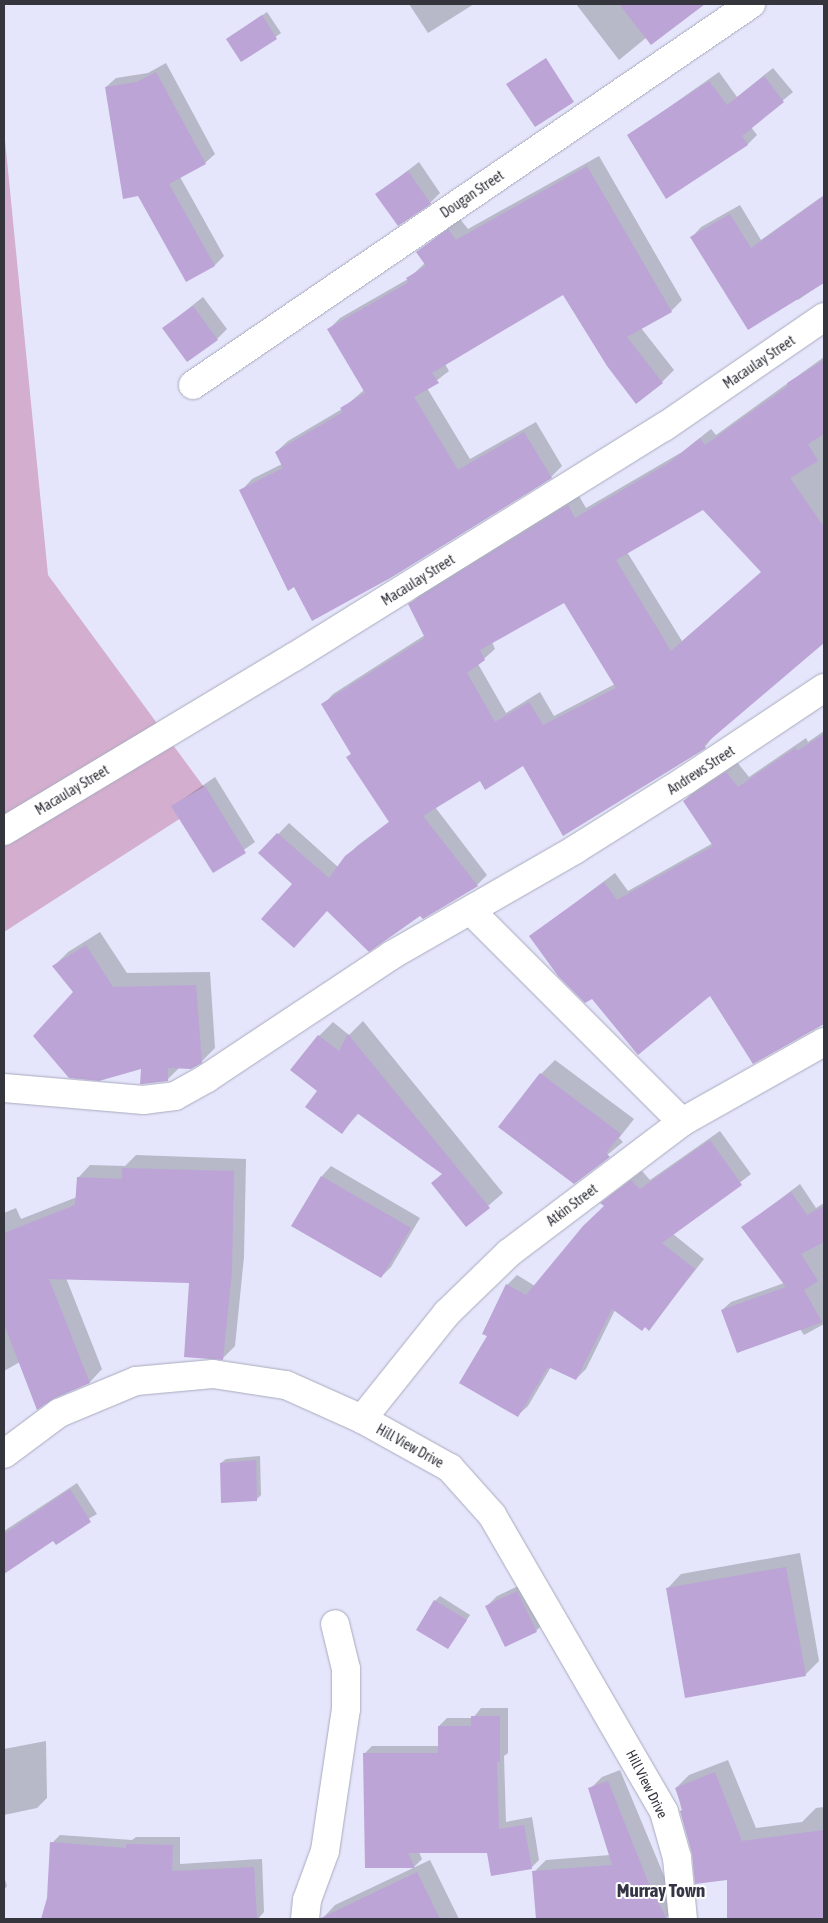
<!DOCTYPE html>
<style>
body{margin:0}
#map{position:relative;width:828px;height:1923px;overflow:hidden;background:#e5e6fb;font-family:"Asap Condensed",sans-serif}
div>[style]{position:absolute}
.green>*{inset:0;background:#d3aece}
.shadow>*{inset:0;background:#0003}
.building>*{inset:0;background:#bca4d6}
.roads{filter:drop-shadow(0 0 1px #a8aabd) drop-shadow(0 0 1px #a8aabd)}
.street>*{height:28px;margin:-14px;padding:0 14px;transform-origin:14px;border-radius:14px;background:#fff}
.secondary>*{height:28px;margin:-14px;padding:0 14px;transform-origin:14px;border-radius:14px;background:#fff}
span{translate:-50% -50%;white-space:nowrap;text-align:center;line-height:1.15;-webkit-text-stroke:4px #fff;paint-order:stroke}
.street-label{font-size:14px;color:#34353d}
.district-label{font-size:19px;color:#343444;font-weight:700}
.frame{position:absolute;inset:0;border:5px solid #34353d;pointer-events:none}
</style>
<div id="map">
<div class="green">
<div style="clip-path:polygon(4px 130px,48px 575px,212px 798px,4px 932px)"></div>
</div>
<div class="shadow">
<div style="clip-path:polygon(409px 4px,474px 4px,428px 33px)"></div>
<div style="clip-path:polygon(576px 4px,705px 4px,651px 43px,647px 37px,619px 60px)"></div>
<div style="clip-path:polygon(267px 12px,281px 33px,241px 61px,227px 39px)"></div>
<div style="clip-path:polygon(166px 63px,215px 154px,205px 163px,180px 177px,224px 256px,215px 265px,187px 281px,106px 87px,116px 78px,148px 73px)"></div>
<div style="clip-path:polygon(773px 68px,793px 92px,751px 127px,757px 135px,748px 144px,667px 197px,628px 136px,719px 72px,737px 97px)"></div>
<div style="clip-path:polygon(599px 156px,682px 300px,671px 311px,641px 328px,674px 370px,662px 382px,637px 402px,563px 293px,445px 364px,449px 371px,427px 388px,470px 459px,536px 422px,562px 466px,551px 477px,241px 491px,252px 479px,282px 464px,276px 452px,288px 441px,342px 409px,364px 390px,329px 329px,340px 318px,408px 279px,425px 263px,418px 252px,460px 219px,468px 229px)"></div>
<div style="clip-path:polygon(419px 162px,440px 193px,430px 203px,377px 194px)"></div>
<div style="clip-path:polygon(824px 195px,824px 282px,798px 300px,692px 237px,701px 227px,740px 205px,761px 240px)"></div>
<div style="clip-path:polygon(203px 297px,227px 329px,217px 339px,164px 328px)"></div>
<div style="clip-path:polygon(evenodd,824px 357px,824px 641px,714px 735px,705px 747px,564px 834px,524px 765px,480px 779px,435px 807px,487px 875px,477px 885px,421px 915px,327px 910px,294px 946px,293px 884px,260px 853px,289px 823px,338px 867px,357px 846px,390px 821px,348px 757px,352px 753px,323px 705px,333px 694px,425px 635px,410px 605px,420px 594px,579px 496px,586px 508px,682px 452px,711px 429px,716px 435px,824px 357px,703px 508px,762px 572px,682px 641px,627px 552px,703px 508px,824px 357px,564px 602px,615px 684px,554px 716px,540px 692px,506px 713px,478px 664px,495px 649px,492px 642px,564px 602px)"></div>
<div style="clip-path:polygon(824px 731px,824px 1021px,753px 1063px,710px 994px,592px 997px,531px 936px,615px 873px,628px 891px,713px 843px,684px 801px,695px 790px,737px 762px,749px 777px,806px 738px,808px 742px)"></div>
<div style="clip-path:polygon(215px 777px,255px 842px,214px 871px,173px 806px)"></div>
<div style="clip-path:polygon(100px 932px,127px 973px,210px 972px,215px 1048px,201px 1062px,180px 1067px,167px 1080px,142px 1067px,54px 966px,68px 952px)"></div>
<div style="clip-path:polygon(363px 1021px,503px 1193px,466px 1225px,443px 1173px,359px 1113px,342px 1132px,319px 1091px,319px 1036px,333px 1022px,349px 1035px)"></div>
<div style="clip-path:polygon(555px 1060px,634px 1119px,619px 1138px,623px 1142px,574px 1182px,541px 1074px)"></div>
<div style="clip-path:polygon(720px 1131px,751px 1174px,673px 1234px,704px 1259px,649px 1329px,615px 1310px,586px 1369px,576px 1379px,551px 1367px,528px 1406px,518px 1415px,488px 1336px,484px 1333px,507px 1285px,517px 1275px,535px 1286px,605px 1205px,602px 1203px,612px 1194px,642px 1171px,650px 1180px)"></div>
<div style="clip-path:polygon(136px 1155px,246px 1159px,244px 1257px,235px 1346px,223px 1358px,190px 1282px,66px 1278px,102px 1369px,90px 1382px,52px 1398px,20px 1362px,4px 1371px,4px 1213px,16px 1208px,21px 1219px,77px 1197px,78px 1178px,90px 1165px,125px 1166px)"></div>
<div style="clip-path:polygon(331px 1166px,420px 1218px,391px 1267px,381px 1277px,322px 1176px)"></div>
<div style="clip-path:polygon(800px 1184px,816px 1208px,824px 1203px,824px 1324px,804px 1335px,800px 1329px,722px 1310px,731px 1302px,784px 1283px,743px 1227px)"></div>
<div style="clip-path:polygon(260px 1456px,261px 1495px,256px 1500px,221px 1463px,226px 1459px)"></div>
<div style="clip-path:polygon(77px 1483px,97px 1514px,4px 1568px,4px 1531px)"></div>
<div style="clip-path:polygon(800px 1553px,819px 1661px,805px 1675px,667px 1589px,681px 1574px)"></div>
<div style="clip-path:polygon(527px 1582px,546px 1621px,536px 1631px,487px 1606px,497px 1596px)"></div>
<div style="clip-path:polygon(440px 1596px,470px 1615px,448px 1648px,435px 1601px)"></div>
<div style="clip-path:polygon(481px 1708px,508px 1708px,508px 1753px,504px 1756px,506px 1822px,532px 1817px,539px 1860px,531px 1868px,488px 1852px,419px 1852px,422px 1859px,415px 1866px,366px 1866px,364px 1754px,372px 1746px,439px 1746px,439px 1726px,447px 1718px,473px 1718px)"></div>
<div style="clip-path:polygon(46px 1741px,47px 1798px,37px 1808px,4px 1815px,4px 1749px)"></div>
<div style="clip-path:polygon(728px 1760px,756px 1828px,802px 1822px,816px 1808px,824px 1807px,824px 1919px,729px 1919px,728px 1879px,693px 1854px,676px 1788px,689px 1775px)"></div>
<div style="clip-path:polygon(620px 1770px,677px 1907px,665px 1919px,537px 1919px,534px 1872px,546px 1860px,610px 1855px,590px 1789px,602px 1777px)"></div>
<div style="clip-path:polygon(60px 1835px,132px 1840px,136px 1837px,180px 1837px,180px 1864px,262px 1859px,264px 1912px,258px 1919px,163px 1919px,137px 1892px,97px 1893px,90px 1919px,47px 1919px,52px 1843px)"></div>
<div style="clip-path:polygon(430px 1860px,459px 1919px,322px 1919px,335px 1905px)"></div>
<div style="clip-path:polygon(4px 1876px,7px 1886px,4px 1890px)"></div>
</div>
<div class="building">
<div style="clip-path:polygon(619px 4px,705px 4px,651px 45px)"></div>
<div style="clip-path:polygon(262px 15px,277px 39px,241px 62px,226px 39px)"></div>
<div style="clip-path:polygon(546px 58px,574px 102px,535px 127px,506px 84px)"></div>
<div style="clip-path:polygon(156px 72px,206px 164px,169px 184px,215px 266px,186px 282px,138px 196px,123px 199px,105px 87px,137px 82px)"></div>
<div style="clip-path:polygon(764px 76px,784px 102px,742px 136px,748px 145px,666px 199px,627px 135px,709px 81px,727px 105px)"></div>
<div style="clip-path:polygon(587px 166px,672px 312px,627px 337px,663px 383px,636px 404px,607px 366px,563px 295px,432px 373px,439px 383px,414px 397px,458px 470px,524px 432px,552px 478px,392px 577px,312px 621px,294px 587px,288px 591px,239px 490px,283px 468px,275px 452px,343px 412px,340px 408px,365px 393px,327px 329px,409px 282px,406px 278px,426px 266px,416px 252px,448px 229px,456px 240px)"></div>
<div style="clip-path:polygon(408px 171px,431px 204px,398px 226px,375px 194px)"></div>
<div style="clip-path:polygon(824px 196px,824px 283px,748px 330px,690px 237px,730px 214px,751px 248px)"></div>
<div style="clip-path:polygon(193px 306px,218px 340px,187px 362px,162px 328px)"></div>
<div style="clip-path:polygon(evenodd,824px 360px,824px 434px,808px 444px,818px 461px,790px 478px,824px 527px,824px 643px,704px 745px,706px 748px,563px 836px,523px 766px,485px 790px,480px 781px,423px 816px,478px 886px,423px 919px,420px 916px,369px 952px,327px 911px,294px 948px,261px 919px,292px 884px,258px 853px,277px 833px,329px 878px,345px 856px,389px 822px,346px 757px,351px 754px,321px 704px,425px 638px,408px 604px,568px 505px,575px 518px,670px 462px,700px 438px,705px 445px,788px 386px,787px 383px,824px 360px,703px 510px,761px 572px,671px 651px,616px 560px,703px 510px,824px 360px,564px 603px,616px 688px,543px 725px,529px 702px,495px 722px,467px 673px,485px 660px,480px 650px,564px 603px)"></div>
<div style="clip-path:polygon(824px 734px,824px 1024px,753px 1064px,710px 996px,638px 1055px,592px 999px,585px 1003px,558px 976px,529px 936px,604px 882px,617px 900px,713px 846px,683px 801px,726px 772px,738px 787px,795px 748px,797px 751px)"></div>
<div style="clip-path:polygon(205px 786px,246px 853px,213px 873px,171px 806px)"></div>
<div style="clip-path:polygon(86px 945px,113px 987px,196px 985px,202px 1063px,191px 1069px,168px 1068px,168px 1081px,143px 1084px,140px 1084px,141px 1069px,99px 1081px,69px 1078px,33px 1036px,73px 992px,52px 966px)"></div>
<div style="clip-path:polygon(348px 1034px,490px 1208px,466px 1227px,431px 1183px,442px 1174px,357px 1113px,342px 1134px,305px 1107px,317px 1091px,290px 1070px,318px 1035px,339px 1051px)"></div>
<div style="clip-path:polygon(540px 1073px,621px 1134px,606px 1153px,610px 1157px,574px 1184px,498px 1127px)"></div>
<div style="clip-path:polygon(710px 1140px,742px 1185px,662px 1243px,695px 1269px,649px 1331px,645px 1327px,642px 1331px,612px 1309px,576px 1380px,548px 1367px,518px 1417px,459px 1383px,487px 1336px,482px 1334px,506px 1284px,526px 1295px,583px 1226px,604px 1206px,600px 1203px,631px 1180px,640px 1189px)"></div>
<div style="clip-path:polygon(122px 1168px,234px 1171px,232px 1271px,223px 1360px,184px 1357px,189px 1283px,49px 1279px,90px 1383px,53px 1399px,37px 1410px,4px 1324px,4px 1233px,75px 1205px,77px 1177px,122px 1179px)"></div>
<div style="clip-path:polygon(321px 1176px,411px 1228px,381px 1278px,291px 1226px)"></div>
<div style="clip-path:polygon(791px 1192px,807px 1215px,824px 1206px,824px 1242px,801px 1254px,818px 1281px,804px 1290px,822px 1322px,737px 1353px,721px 1310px,786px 1287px,741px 1227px)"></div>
<div style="clip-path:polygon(256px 1460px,257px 1501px,221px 1503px,220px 1463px)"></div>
<div style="clip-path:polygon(70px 1489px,91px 1522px,56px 1545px,53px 1541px,4px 1574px,4px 1534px)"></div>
<div style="clip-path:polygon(786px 1567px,806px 1676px,685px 1698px,666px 1588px)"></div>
<div style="clip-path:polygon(517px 1591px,537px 1632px,505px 1647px,485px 1606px)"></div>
<div style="clip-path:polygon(434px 1600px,467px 1620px,448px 1649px,416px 1630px)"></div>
<div style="clip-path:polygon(471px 1716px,500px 1716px,500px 1762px,497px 1762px,499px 1829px,524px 1825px,532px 1869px,491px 1876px,487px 1853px,408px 1853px,415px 1868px,365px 1868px,363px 1753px,438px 1753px,438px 1726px,471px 1726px)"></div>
<div style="clip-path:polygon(715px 1772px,742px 1841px,824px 1830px,824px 1919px,727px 1919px,727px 1880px,695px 1884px,692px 1854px,680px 1811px,683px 1810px,675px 1788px)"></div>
<div style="clip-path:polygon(608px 1781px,651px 1889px,667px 1919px,536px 1919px,532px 1871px,612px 1865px,588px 1788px)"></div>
<div style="clip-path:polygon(50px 1842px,126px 1848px,126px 1844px,173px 1845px,172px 1871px,254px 1867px,257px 1919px,41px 1919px,47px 1898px)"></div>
<div style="clip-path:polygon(417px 1872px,440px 1919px,321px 1919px,321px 1918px)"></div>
</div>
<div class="roads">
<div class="street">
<div style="left:193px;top:385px;width:676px;rotate:-34.33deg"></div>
<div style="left:471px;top:911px;width:298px;rotate:45deg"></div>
<div style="left:4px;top:1088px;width:140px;rotate:4.9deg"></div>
<div style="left:143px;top:1100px;width:32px;rotate:-7deg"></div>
<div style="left:175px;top:1096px;width:37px;rotate:-29deg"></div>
<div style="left:207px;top:1078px;width:222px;rotate:-33.6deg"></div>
<div style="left:392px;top:955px;width:212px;rotate:-29.9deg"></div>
<div style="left:576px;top:849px;width:130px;rotate:-32.1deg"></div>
<div style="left:686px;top:780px;width:166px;rotate:-33.7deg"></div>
<div style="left:362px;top:1419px;width:136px;rotate:-51.3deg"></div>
<div style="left:447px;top:1313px;width:86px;rotate:-44.1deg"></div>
<div style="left:509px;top:1253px;width:217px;rotate:-37.1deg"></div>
<div style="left:682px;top:1122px;width:163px;rotate:-29.4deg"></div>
<div style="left:4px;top:1454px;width:69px;rotate:-36.7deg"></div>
<div style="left:59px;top:1413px;width:83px;rotate:-22.6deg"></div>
<div style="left:136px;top:1381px;width:77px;rotate:-5.2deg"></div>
<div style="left:213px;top:1374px;width:74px;rotate:8.6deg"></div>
<div style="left:286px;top:1385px;width:83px;rotate:24.1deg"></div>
<div style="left:362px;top:1419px;width:101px;rotate:29.1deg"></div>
<div style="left:450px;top:1468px;width:63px;rotate:48.2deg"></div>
<div style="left:492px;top:1515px;width:343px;rotate:59.9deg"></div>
<div style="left:664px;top:1812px;width:48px;rotate:74.2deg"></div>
<div style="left:677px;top:1858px;width:61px;rotate:84.4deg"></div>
<div style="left:305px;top:1919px;width:19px;rotate:-84deg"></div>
<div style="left:307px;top:1900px;width:52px;rotate:-69.8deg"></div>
<div style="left:325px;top:1851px;width:144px;rotate:-81.6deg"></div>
<div style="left:346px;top:1709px;width:40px;rotate:-90deg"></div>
<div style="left:346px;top:1669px;width:46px;rotate:-103.7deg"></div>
</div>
<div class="secondary">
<div style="left:4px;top:831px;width:338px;rotate:-31deg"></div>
<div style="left:294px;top:657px;width:436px;rotate:-31.9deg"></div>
<div style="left:664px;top:427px;width:194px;rotate:-34.5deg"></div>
</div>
</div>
<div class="street-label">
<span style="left:472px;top:194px;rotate:-34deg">Dougan Street</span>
<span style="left:759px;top:362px;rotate:-34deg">Macaulay Street</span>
<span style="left:418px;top:580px;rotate:-32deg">Macaulay Street</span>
<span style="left:701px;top:770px;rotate:-33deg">Andrews Street</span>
<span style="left:72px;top:790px;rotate:-31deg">Macaulay Street</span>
<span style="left:572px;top:1205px;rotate:-37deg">Atkin Street</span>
<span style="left:410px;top:1446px;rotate:29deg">Hill View Drive</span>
<span style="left:647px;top:1784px;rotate:63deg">Hill View Drive</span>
</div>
<div class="district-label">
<span style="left:661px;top:1891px">Murray Town</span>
</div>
<div class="frame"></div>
</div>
